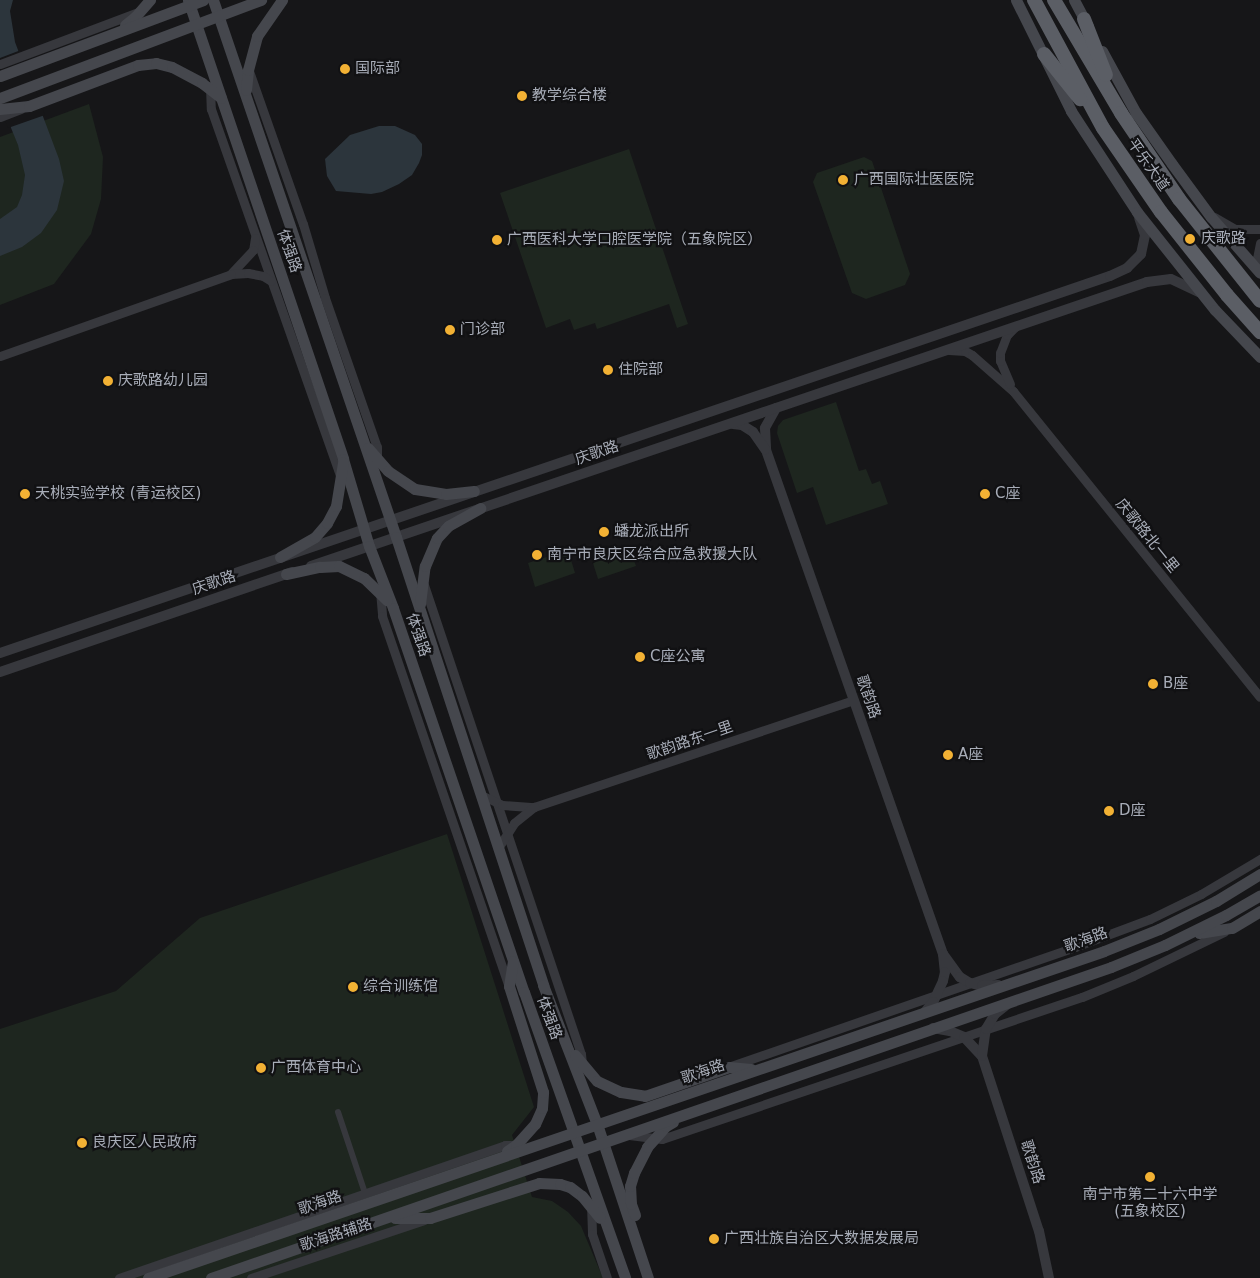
<!DOCTYPE html>
<meta charset="utf-8">
<style>
body{margin:0}
#map{position:relative;width:1260px;height:1278px;overflow:hidden;background:#161618;font-family:"DejaVu Sans","Noto Sans SC",sans-serif}
div>[style]{position:absolute}
.green>*{inset:0;background:#1e261f}
.water>*{inset:0;background:#2c353c}
.pier>*{inset:0;background:#161618}
.pedestrian>*{height:6px;margin:-3px;padding:0 3px;transform-origin:3px;border-radius:3px;background:#37383d}
.minor>*{height:9px;margin:-4.5px;padding:0 4.5px;transform-origin:4.5px;border-radius:4.5px;background:#37383d}
.tertiary>*{height:10px;margin:-5px;padding:0 5px;transform-origin:5px;border-radius:5px;background:#37383d}
.secondary>*{height:11px;margin:-5.5px;padding:0 5.5px;transform-origin:5.5px;border-radius:5.5px;background:#45474d}
.trunk>*{height:14px;margin:-7px;padding:0 7px;transform-origin:7px;border-radius:7px;background:#5b5e65}
.dots>*{width:14px;height:14px;translate:-50% -50%;box-sizing:border-box;border:2px solid #111113;border-radius:50%}
span{translate:-50% -50%;white-space:nowrap;text-align:center;line-height:1.15;-webkit-text-stroke:4.5px #111113;paint-order:stroke}
.poi-label{font-size:15px;color:#a8adb8}
.left{translate:0 -50%;text-align:left}
.street-label{font-size:15px;color:#a8adb8}
</style>
<div id="map">
<div class="green">
<div style="clip-path:polygon(89px 104px,103px 157px,101px 199px,91px 234px,54px 284px,0 305px,0 137px)"></div>
<div style="clip-path:polygon(629px 149px,688px 324px,677px 328px,669px 304px,597px 329px,595px 323px,574px 330px,570px 319px,546px 328px,500px 193px)"></div>
<div style="clip-path:polygon(864px 157px,872px 161px,910px 274px,905px 285px,866px 299px,852px 293px,813px 182px,817px 173px)"></div>
<div style="clip-path:polygon(836px 402px,859px 471px,866px 469px,872px 484px,880px 481px,888px 504px,826px 525px,813px 487px,797px 493px,777px 433px,778px 426px,783px 420px)"></div>
<div style="clip-path:polygon(629px 547px,636px 566px,598px 579px,592px 560px)"></div>
<div style="clip-path:polygon(568px 550px,575px 573px,535px 587px,528px 563px)"></div>
<div style="clip-path:polygon(447px 834px,534px 1107px,512px 1135px,532px 1197px,552px 1201px,568px 1212px,581px 1226px,603px 1278px,0 1278px,0 1029px,116px 991px,200px 918px)"></div>
</div>
<div class="water">
<div style="clip-path:polygon(0 0,13px 0,10px 11px,15px 42px,59px 159px,64px 181px,57px 210px,41px 233px,22px 247px,0 256px,0 219px,17px 207px,22px 195px,25px 175px,18px 145px,0 101px)"></div>
<div style="clip-path:polygon(379px 126px,395px 126px,415px 135px,422px 144px,422px 155px,419px 163px,412px 175px,399px 184px,382px 192px,371px 194px,336px 191px,327px 176px,325px 159px,350px 135px)"></div>
</div>
<div class="pier">
<div style="clip-path:polygon(21px 50px,45px 115px,8px 128px,0 108px,0 58px)"></div>
</div>
<div class="pedestrian">
<div style="left:338px;top:1112px;width:85px;rotate:71.6deg"></div>
</div>
<div class="minor">
<div style="left:0;top:64px;width:147px;rotate:-20.6deg"></div>
<div style="left:249px;top:71px;width:162px;rotate:70.6deg"></div>
<div style="left:303px;top:224px;width:77px;rotate:73.4deg"></div>
<div style="left:325px;top:298px;width:158px;rotate:70.8deg"></div>
<div style="left:377px;top:447px;width:15px;rotate:90deg"></div>
<div style="left:210px;top:86px;width:23px;rotate:88deg"></div>
<div style="left:211px;top:109px;width:392px;rotate:70.6deg"></div>
<div style="left:0;top:117px;width:22px;rotate:-21deg"></div>
<div style="left:1214px;top:217px;width:24px;rotate:30deg"></div>
<div style="left:1235px;top:229px;width:25px"></div>
<div style="left:255px;top:238px;width:12px;rotate:99deg"></div>
<div style="left:253px;top:250px;width:33px;rotate:133deg"></div>
<div style="left:231px;top:274px;width:17px;rotate:-3deg"></div>
<div style="left:248px;top:273px;width:15px;rotate:11deg"></div>
<div style="left:263px;top:276px;width:9px;rotate:32deg"></div>
<div style="left:1260px;top:243px;width:15px;rotate:101deg"></div>
<div style="left:1257px;top:258px;width:10px;rotate:73deg"></div>
<div style="left:949px;top:350px;width:16px;rotate:4deg"></div>
<div style="left:965px;top:351px;width:8px;rotate:30deg"></div>
<div style="left:972px;top:355px;width:55px;rotate:41.3deg"></div>
<div style="left:1013px;top:391px;width:393px;rotate:51.1deg"></div>
<div style="left:0;top:356px;width:245px;rotate:-19.5deg"></div>
<div style="left:1010px;top:384px;width:25px;rotate:-113deg"></div>
<div style="left:1000px;top:361px;width:8px;rotate:-90deg"></div>
<div style="left:1000px;top:353px;width:19px;rotate:-69deg"></div>
<div style="left:1007px;top:335px;width:11px;rotate:-45deg"></div>
<div style="left:424px;top:585px;width:495px;rotate:71.5deg"></div>
<div style="left:581px;top:1054px;width:10px;rotate:84deg"></div>
<div style="left:380px;top:591px;width:25px;rotate:85deg"></div>
<div style="left:382px;top:616px;width:391px;rotate:71.1deg"></div>
<div style="left:481px;top:795px;width:23px;rotate:25deg"></div>
<div style="left:502px;top:805px;width:32px;rotate:4deg"></div>
<div style="left:534px;top:807px;width:337px;rotate:-18.5deg"></div>
<div style="left:498px;top:848px;width:30px;rotate:-57deg"></div>
<div style="left:514px;top:823px;width:26px;rotate:-39deg"></div>
<div style="left:731px;top:1066px;width:364px;rotate:-19.1deg"></div>
<div style="left:1075px;top:947px;width:80px;rotate:-20.5deg"></div>
<div style="left:1150px;top:919px;width:57px;rotate:-26.1deg"></div>
<div style="left:1201px;top:894px;width:69px;rotate:-30.7deg"></div>
<div style="left:629px;top:1135px;width:33px;rotate:7deg"></div>
<div style="left:662px;top:1139px;width:443px;rotate:-18.7deg"></div>
<div style="left:1082px;top:997px;width:55px;rotate:-22.4deg"></div>
<div style="left:1133px;top:976px;width:101px;rotate:-25.8deg"></div>
<div style="left:591px;top:1204px;width:30px;rotate:88deg"></div>
<div style="left:592px;top:1234px;width:46px;rotate:71.2deg"></div>
<div style="left:119px;top:1278px;width:408px;rotate:-19deg"></div>
<div style="left:505px;top:1145px;width:12px"></div>
<div style="left:251px;top:1278px;width:182px;rotate:-18.5deg"></div>
</div>
<div class="tertiary">
<div style="left:776px;top:408px;width:23px;rotate:119deg"></div>
<div style="left:765px;top:428px;width:22px;rotate:87deg"></div>
<div style="left:766px;top:450px;width:534px;rotate:70.65deg"></div>
<div style="left:943px;top:954px;width:18px;rotate:84deg"></div>
<div style="left:945px;top:972px;width:9px;rotate:103deg"></div>
<div style="left:943px;top:981px;width:23px;rotate:115deg"></div>
<div style="left:933px;top:1002px;width:13px;rotate:129deg"></div>
<div style="left:733px;top:424px;width:9px;rotate:6deg"></div>
<div style="left:742px;top:425px;width:13px;rotate:32deg"></div>
<div style="left:753px;top:432px;width:21px;rotate:55deg"></div>
<div style="left:311px;top:566px;width:883px;rotate:-18.76deg"></div>
<div style="left:1147px;top:282px;width:24px;rotate:-7deg"></div>
<div style="left:1171px;top:279px;width:31px;rotate:25deg"></div>
<div style="left:0;top:653px;width:1172px;rotate:-18.76deg"></div>
<div style="left:1110px;top:276px;width:19px;rotate:-25deg"></div>
<div style="left:1127px;top:268px;width:20px;rotate:-45deg"></div>
<div style="left:1141px;top:254px;width:19px;rotate:-78deg"></div>
<div style="left:1145px;top:235px;width:18px;rotate:-109deg"></div>
<div style="left:0;top:672px;width:309px;rotate:-18.9deg"></div>
<div style="left:943px;top:954px;width:29px;rotate:54deg"></div>
<div style="left:960px;top:977px;width:12px;rotate:31deg"></div>
<div style="left:970px;top:983px;width:12px;rotate:14deg"></div>
<div style="left:982px;top:986px;width:16px;rotate:-4deg"></div>
<div style="left:933px;top:1028px;width:17px;rotate:10deg"></div>
<div style="left:950px;top:1031px;width:15px;rotate:23deg"></div>
<div style="left:964px;top:1037px;width:26px;rotate:47deg"></div>
<div style="left:982px;top:1056px;width:184px;rotate:72deg"></div>
<div style="left:1039px;top:1231px;width:48px;rotate:78deg"></div>
<div style="left:982px;top:1056px;width:27px;rotate:-82deg"></div>
<div style="left:986px;top:1029px;width:17px;rotate:-59deg"></div>
<div style="left:995px;top:1014px;width:16px;rotate:-38deg"></div>
</div>
<div class="secondary">
<div style="left:188px;top:0;width:484px;rotate:71.3deg"></div>
<div style="left:343px;top:459px;width:91px;rotate:73.4deg"></div>
<div style="left:369px;top:546px;width:66px;rotate:68.8deg"></div>
<div style="left:393px;top:608px;width:406px;rotate:71.2deg"></div>
<div style="left:524px;top:992px;width:303px;rotate:70.5deg"></div>
<div style="left:213px;top:0;width:567px;rotate:71.18deg"></div>
<div style="left:396px;top:537px;width:472px;rotate:71.8deg"></div>
<div style="left:543px;top:985px;width:149px;rotate:68.8deg"></div>
<div style="left:597px;top:1124px;width:162px;rotate:71.7deg"></div>
<div style="left:1016px;top:0;width:124px;rotate:63.6deg"></div>
<div style="left:1071px;top:111px;width:121px;rotate:56.8deg"></div>
<div style="left:1137px;top:212px;width:125px;rotate:51.5deg"></div>
<div style="left:1215px;top:310px;width:65px;rotate:46.2deg"></div>
<div style="left:1074px;top:0;width:30px;rotate:62deg"></div>
<div style="left:125px;top:25px;width:13px;rotate:-39deg"></div>
<div style="left:135px;top:17px;width:23px;rotate:-49deg"></div>
<div style="left:1102px;top:51px;width:71px;rotate:61.3deg"></div>
<div style="left:1136px;top:113px;width:62px;rotate:54.8deg"></div>
<div style="left:1172px;top:164px;width:66px;rotate:53.7deg"></div>
<div style="left:1211px;top:217px;width:74px;rotate:48.8deg"></div>
<div style="left:0;top:76px;width:217px;rotate:-20.5deg"></div>
<div style="left:246px;top:90px;width:20px;rotate:-84deg"></div>
<div style="left:248px;top:70px;width:35px;rotate:-75deg"></div>
<div style="left:257px;top:36px;width:44px;rotate:-55.2deg"></div>
<div style="left:0;top:98px;width:279px;rotate:-20.6deg"></div>
<div style="left:0;top:109px;width:29px;rotate:-6deg"></div>
<div style="left:29px;top:106px;width:116px;rotate:-20.6deg"></div>
<div style="left:138px;top:65px;width:18px;rotate:-6deg"></div>
<div style="left:156px;top:63px;width:16px;rotate:14deg"></div>
<div style="left:172px;top:67px;width:34px;rotate:28deg"></div>
<div style="left:202px;top:83px;width:24px;rotate:38deg"></div>
<div style="left:368px;top:448px;width:30px;rotate:49deg"></div>
<div style="left:388px;top:471px;width:32px;rotate:34deg"></div>
<div style="left:415px;top:489px;width:31px;rotate:9deg"></div>
<div style="left:446px;top:494px;width:28px;rotate:-6deg"></div>
<div style="left:280px;top:557px;width:40px;rotate:-29.7deg"></div>
<div style="left:315px;top:537px;width:18px;rotate:-49deg"></div>
<div style="left:327px;top:523px;width:19px;rotate:-62deg"></div>
<div style="left:336px;top:506px;width:44px;rotate:-80.8deg"></div>
<div style="left:286px;top:574px;width:35px;rotate:-12deg"></div>
<div style="left:320px;top:567px;width:19px;rotate:-3deg"></div>
<div style="left:339px;top:566px;width:28px;rotate:26deg"></div>
<div style="left:364px;top:578px;width:32px;rotate:44deg"></div>
<div style="left:420px;top:604px;width:38px;rotate:-83deg"></div>
<div style="left:425px;top:566px;width:30px;rotate:-67deg"></div>
<div style="left:437px;top:538px;width:16px;rotate:-47deg"></div>
<div style="left:448px;top:526px;width:37px;rotate:-29deg"></div>
<div style="left:1199px;top:933px;width:33px;rotate:-9deg"></div>
<div style="left:1232px;top:928px;width:33px;rotate:-31deg"></div>
<div style="left:575px;top:1055px;width:34px;rotate:50deg"></div>
<div style="left:597px;top:1081px;width:26px;rotate:25deg"></div>
<div style="left:621px;top:1092px;width:24px;rotate:9deg"></div>
<div style="left:645px;top:1096px;width:89px;rotate:-19deg"></div>
<div style="left:729px;top:1067px;width:22px;rotate:5deg"></div>
<div style="left:507px;top:1151px;width:11px;rotate:-34deg"></div>
<div style="left:516px;top:1145px;width:28px;rotate:-48deg"></div>
<div style="left:535px;top:1124px;width:17px;rotate:-66deg"></div>
<div style="left:542px;top:1108px;width:16px;rotate:-86deg"></div>
<div style="left:543px;top:1092px;width:111px;rotate:-107.8deg"></div>
<div style="left:509px;top:986px;width:25px;rotate:-81deg"></div>
<div style="left:635px;top:1215px;width:12px;rotate:-110deg"></div>
<div style="left:631px;top:1204px;width:18px;rotate:-93deg"></div>
<div style="left:630px;top:1186px;width:14px;rotate:-73deg"></div>
<div style="left:634px;top:1173px;width:29px;rotate:-63deg"></div>
<div style="left:647px;top:1147px;width:28px;rotate:-48deg"></div>
<div style="left:666px;top:1126px;width:8px;rotate:-30deg"></div>
<div style="left:395px;top:1218px;width:35px"></div>
<div style="left:430px;top:1218px;width:114px;rotate:-17.8deg"></div>
<div style="left:539px;top:1183px;width:21px;rotate:3deg"></div>
<div style="left:560px;top:1184px;width:10px;rotate:17deg"></div>
<div style="left:570px;top:1187px;width:15px;rotate:37deg"></div>
<div style="left:582px;top:1196px;width:28px;rotate:51deg"></div>
<div style="left:148px;top:1278px;width:1010px;rotate:-18.88deg"></div>
<div style="left:1104px;top:951px;width:59px;rotate:-21.8deg"></div>
<div style="left:1159px;top:929px;width:64px;rotate:-26.2deg"></div>
<div style="left:1216px;top:901px;width:52px;rotate:-31.5deg"></div>
<div style="left:211px;top:1278px;width:952px;rotate:-19.06deg"></div>
<div style="left:1111px;top:967px;width:58px;rotate:-22.2deg"></div>
<div style="left:1165px;top:945px;width:68px;rotate:-26.2deg"></div>
<div style="left:1226px;top:915px;width:39px;rotate:-30deg"></div>
</div>
<div class="trunk">
<div style="left:1034px;top:0;width:145px;rotate:61.7deg"></div>
<div style="left:1103px;top:128px;width:102px;rotate:55.4deg"></div>
<div style="left:1161px;top:212px;width:106px;rotate:51.5deg"></div>
<div style="left:1227px;top:295px;width:50px;rotate:48.3deg"></div>
<div style="left:1054px;top:0;width:131px;rotate:59.3deg"></div>
<div style="left:1121px;top:113px;width:104px;rotate:56deg"></div>
<div style="left:1179px;top:199px;width:130px;rotate:51.5deg"></div>
<div style="left:1084px;top:19px;width:60px;rotate:68.6deg"></div>
<div style="left:1044px;top:54px;width:58px;rotate:51.3deg"></div>
</div>
<div class="dots">
<div style="left:345px;top:69px;background:#f2b134"></div>
<div style="left:522px;top:96px;background:#f2b134"></div>
<div style="left:843px;top:180px;background:#f2b134"></div>
<div style="left:1190px;top:239px;background:#f2b134"></div>
<div style="left:497px;top:240px;background:#f2b134"></div>
<div style="left:450px;top:330px;background:#f2b134"></div>
<div style="left:608px;top:370px;background:#f2b134"></div>
<div style="left:108px;top:381px;background:#f2b134"></div>
<div style="left:25px;top:494px;background:#f2b134"></div>
<div style="left:985px;top:494px;background:#f2b134"></div>
<div style="left:604px;top:532px;background:#f2b134"></div>
<div style="left:537px;top:555px;background:#f2b134"></div>
<div style="left:640px;top:657px;background:#f2b134"></div>
<div style="left:1153px;top:684px;background:#f2b134"></div>
<div style="left:948px;top:755px;background:#f2b134"></div>
<div style="left:1109px;top:811px;background:#f2b134"></div>
<div style="left:353px;top:987px;background:#f2b134"></div>
<div style="left:261px;top:1068px;background:#f2b134"></div>
<div style="left:82px;top:1143px;background:#f2b134"></div>
<div style="left:1150px;top:1177px;background:#f2b134"></div>
<div style="left:714px;top:1239px;background:#f2b134"></div>
</div>
<div class="poi-label">
<span class="left" style="left:355px;top:69px">国际部</span>
<span class="left" style="left:532px;top:96px">教学综合楼</span>
<span class="left" style="left:854px;top:180px">广西国际壮医医院</span>
<span class="left" style="left:1201px;top:239px">庆歌路</span>
<span class="left" style="left:507px;top:240px">广西医科大学口腔医学院（五象院区）</span>
<span class="left" style="left:460px;top:330px">门诊部</span>
<span class="left" style="left:618px;top:370px">住院部</span>
<span class="left" style="left:118px;top:381px">庆歌路幼儿园</span>
<span class="left" style="left:35px;top:494px">天桃实验学校 (青运校区)</span>
<span class="left" style="left:995px;top:494px">C座</span>
<span class="left" style="left:614px;top:532px">蟠龙派出所</span>
<span class="left" style="left:547px;top:555px">南宁市良庆区综合应急救援大队</span>
<span class="left" style="left:650px;top:657px">C座公寓</span>
<span class="left" style="left:1163px;top:684px">B座</span>
<span class="left" style="left:958px;top:755px">A座</span>
<span class="left" style="left:1119px;top:811px">D座</span>
<span class="left" style="left:363px;top:987px">综合训练馆</span>
<span class="left" style="left:271px;top:1068px">广西体育中心</span>
<span class="left" style="left:92px;top:1143px">良庆区人民政府</span>
<span style="left:1150px;top:1203px">南宁市第二十六中学<br>(五象校区)</span>
<span class="left" style="left:724px;top:1239px">广西壮族自治区大数据发展局</span>
</div>
<div class="street-label">
<span style="left:1148px;top:165px;rotate:55deg">平乐大道</span>
<span style="left:289px;top:251px;rotate:71deg">体强路</span>
<span style="left:597px;top:453px;rotate:-19deg">庆歌路</span>
<span style="left:1147px;top:536px;rotate:51deg">庆歌路北一里</span>
<span style="left:214px;top:583px;rotate:-19deg">庆歌路</span>
<span style="left:418px;top:635px;rotate:71deg">体强路</span>
<span style="left:868px;top:697px;rotate:71deg">歌韵路</span>
<span style="left:690px;top:741px;rotate:-19deg">歌韵路东一里</span>
<span style="left:1086px;top:940px;rotate:-20deg">歌海路</span>
<span style="left:549px;top:1018px;rotate:70deg">体强路</span>
<span style="left:703px;top:1072px;rotate:-19deg">歌海路</span>
<span style="left:1032px;top:1162px;rotate:72deg">歌韵路</span>
<span style="left:320px;top:1203px;rotate:-19deg">歌海路</span>
<span style="left:336px;top:1235px;rotate:-18deg">歌海路辅路</span>
</div>
</div>
